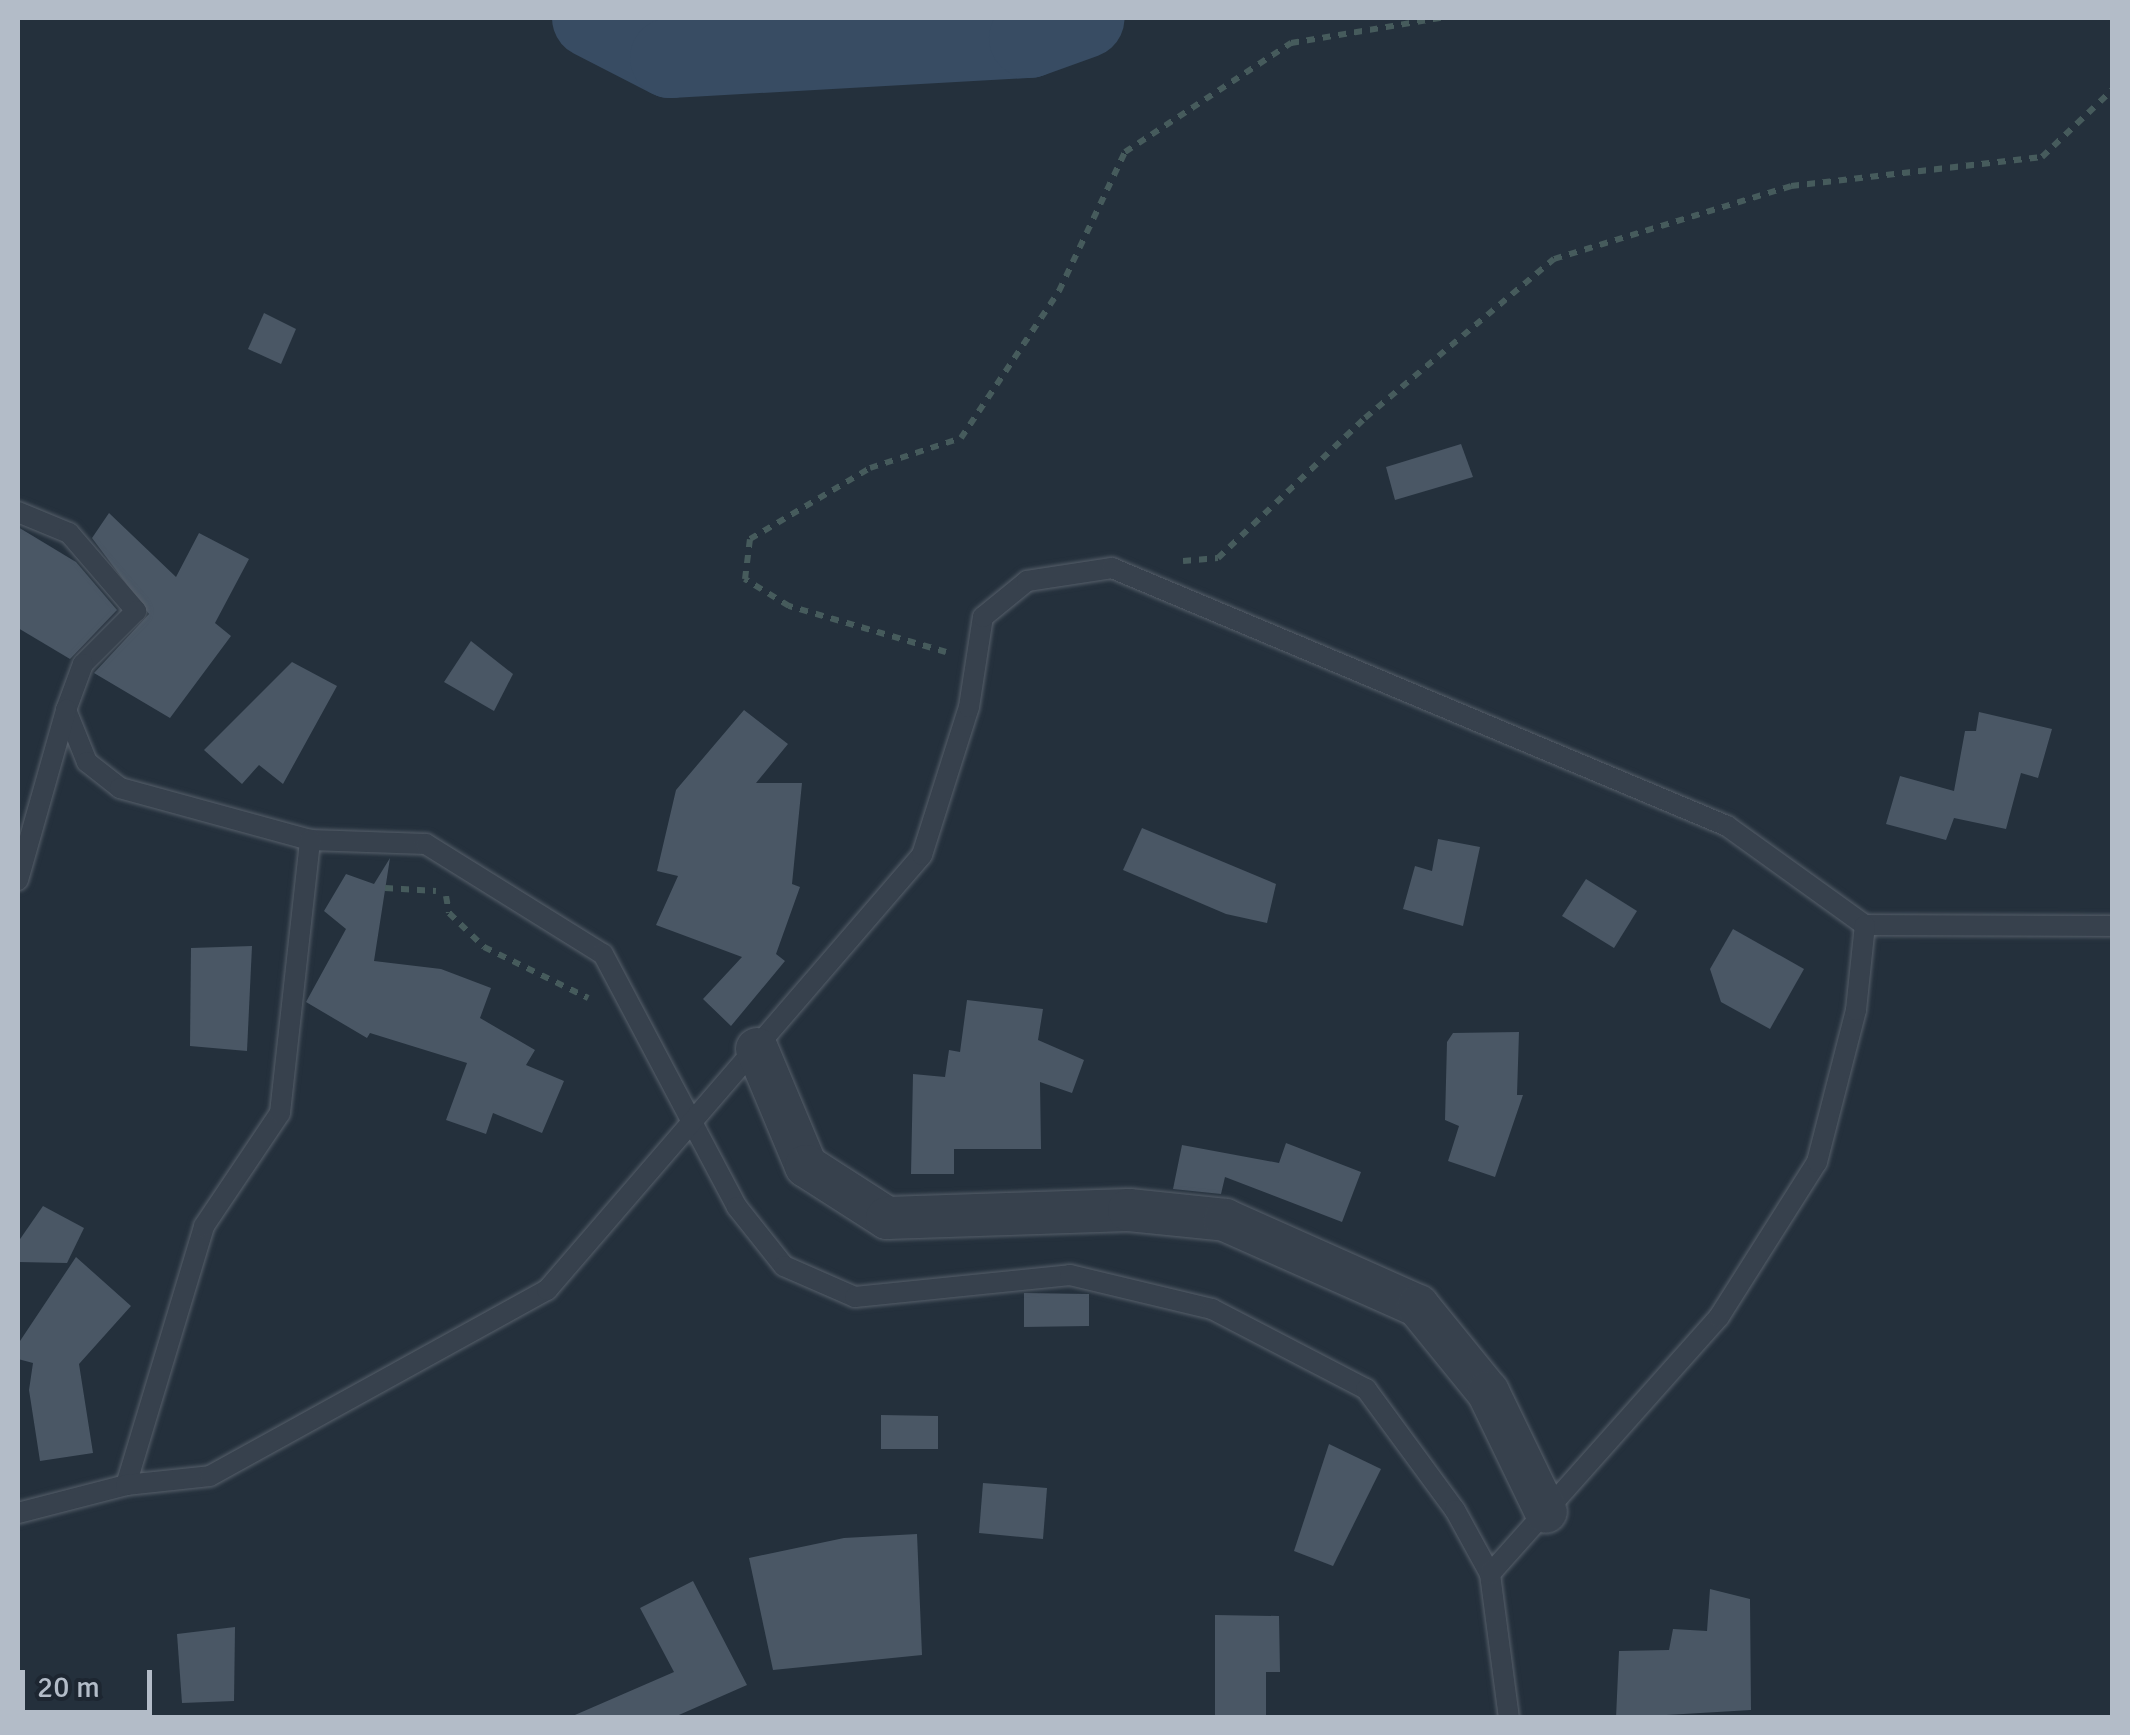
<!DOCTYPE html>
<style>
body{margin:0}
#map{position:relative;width:2130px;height:1735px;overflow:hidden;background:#24303c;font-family:Signika,sans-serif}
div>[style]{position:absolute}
.river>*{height:80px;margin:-40px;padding:0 40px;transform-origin:40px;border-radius:40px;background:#384c63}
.building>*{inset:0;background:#4a5765}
.path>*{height:6px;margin-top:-3px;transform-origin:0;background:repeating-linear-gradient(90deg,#465b5c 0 8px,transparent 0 16px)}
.roads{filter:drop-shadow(0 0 2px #565f6a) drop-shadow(0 0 2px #565f6a)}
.lane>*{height:20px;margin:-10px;padding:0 10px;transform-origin:10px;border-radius:10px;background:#37414d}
.street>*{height:42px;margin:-21px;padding:0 21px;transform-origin:21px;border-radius:21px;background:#37414d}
span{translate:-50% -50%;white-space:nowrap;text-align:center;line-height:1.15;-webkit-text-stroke:8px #1d2631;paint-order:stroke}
.frame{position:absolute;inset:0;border:20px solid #b3bcc8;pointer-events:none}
.scale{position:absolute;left:20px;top:1670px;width:132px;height:45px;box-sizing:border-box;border:5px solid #b3bcc8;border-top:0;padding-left:12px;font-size:30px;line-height:35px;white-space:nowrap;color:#b3bcc8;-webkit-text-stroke:8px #1d2631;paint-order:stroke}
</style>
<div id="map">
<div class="river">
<div style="left:592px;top:18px;width:88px;rotate:27.1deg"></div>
<div style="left:670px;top:58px;width:360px;rotate:-3.2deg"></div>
<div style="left:1029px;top:38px;width:59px;rotate:-19.7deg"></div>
</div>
<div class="building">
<div style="clip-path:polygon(264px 313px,296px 329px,281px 364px,248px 349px)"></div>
<div style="clip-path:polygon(1461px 444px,1473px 477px,1395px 500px,1386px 467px)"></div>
<div style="clip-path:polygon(109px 513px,176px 577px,199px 533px,249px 559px,215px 623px,231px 636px,170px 718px,94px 673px,149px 614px,92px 538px)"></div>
<div style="clip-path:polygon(18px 527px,76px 562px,117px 610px,70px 659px,18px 628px)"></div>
<div style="clip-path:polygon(471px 641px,513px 674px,494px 711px,444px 682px)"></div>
<div style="clip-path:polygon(292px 662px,337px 686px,283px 784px,259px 765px,242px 784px,204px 750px)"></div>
<div style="clip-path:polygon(744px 710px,788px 744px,756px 783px,802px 783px,792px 884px,800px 887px,776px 954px,785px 961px,731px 1026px,703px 999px,742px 957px,656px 925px,678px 876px,657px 871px,676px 790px)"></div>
<div style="clip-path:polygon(1979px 712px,2052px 729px,2038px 778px,2021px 773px,2006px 829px,1954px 818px,1946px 840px,1886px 824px,1900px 776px,1954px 791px,1965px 731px,1976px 731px)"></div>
<div style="clip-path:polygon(1142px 828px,1276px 884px,1267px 923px,1226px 914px,1123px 870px)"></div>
<div style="clip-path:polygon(1438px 839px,1480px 847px,1463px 926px,1403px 909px,1415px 866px,1432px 871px)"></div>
<div style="clip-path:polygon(390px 858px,374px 961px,441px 969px,491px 988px,480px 1018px,535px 1050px,526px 1065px,564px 1081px,542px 1133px,493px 1113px,486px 1134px,446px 1120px,467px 1063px,370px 1033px,367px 1038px,306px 1002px,346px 929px,324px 911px,346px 874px,374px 884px)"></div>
<div style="clip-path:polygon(1586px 879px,1637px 911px,1614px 948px,1562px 916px)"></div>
<div style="clip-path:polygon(1733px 929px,1804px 969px,1770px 1029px,1721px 1002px,1710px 969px)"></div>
<div style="clip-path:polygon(252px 946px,247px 1051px,190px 1046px,191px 948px)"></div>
<div style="clip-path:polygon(967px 1000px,1043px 1009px,1038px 1040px,1084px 1060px,1072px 1093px,1040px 1082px,1041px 1149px,954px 1149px,954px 1174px,911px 1174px,913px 1074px,945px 1077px,949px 1050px,960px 1052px)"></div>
<div style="clip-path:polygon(1519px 1032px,1517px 1095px,1523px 1095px,1495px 1177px,1448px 1161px,1459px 1126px,1445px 1120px,1447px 1042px,1453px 1033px)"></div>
<div style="clip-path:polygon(1286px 1143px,1361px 1172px,1342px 1222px,1225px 1177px,1221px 1194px,1173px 1189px,1182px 1145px,1279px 1163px)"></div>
<div style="clip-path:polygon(43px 1206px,84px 1228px,67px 1263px,18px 1262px,18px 1242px)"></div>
<div style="clip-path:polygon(76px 1257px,131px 1306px,79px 1364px,93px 1453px,40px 1461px,29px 1390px,33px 1363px,18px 1359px,18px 1344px)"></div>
<div style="clip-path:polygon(1024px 1293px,1089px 1294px,1089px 1326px,1024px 1327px)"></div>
<div style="clip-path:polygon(881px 1415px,938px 1416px,938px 1449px,881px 1449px)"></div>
<div style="clip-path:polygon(1329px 1444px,1381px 1469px,1333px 1566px,1294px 1551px)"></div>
<div style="clip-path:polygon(983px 1483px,1047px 1488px,1043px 1539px,979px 1533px)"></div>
<div style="clip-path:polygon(917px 1534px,922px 1655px,773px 1670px,749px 1558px,844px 1538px)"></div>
<div style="clip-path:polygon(693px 1581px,747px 1685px,672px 1718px,568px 1718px,674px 1672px,640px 1608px)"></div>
<div style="clip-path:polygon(1710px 1589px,1750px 1599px,1751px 1710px,1616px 1718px,1619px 1651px,1669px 1650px,1673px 1629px,1707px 1631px)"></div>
<div style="clip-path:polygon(1215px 1615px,1279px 1616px,1280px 1672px,1266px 1672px,1266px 1718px,1215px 1718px)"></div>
<div style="clip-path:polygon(235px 1627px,234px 1701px,182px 1703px,177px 1634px)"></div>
</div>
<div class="path">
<div style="left:1183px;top:561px;width:35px;rotate:-5deg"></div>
<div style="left:1218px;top:558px;width:203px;rotate:-43.6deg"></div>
<div style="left:1365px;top:418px;width:247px;rotate:-40.1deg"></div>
<div style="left:1554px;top:259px;width:248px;rotate:-17.1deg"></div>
<div style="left:1791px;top:186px;width:253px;rotate:-6.6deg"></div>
<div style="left:2042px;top:157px;width:97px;rotate:-43.7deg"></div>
<div style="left:946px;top:652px;width:164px;rotate:-163.7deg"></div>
<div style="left:789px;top:606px;width:52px;rotate:-148.5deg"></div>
<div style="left:745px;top:579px;width:40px;rotate:-82.9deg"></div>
<div style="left:750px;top:539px;width:139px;rotate:-30.6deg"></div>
<div style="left:870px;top:468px;width:96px;rotate:-18.2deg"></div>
<div style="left:961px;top:438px;width:177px;rotate:-56.3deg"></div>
<div style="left:1059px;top:291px;width:154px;rotate:-64.6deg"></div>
<div style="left:1125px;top:152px;width:199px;rotate:-33.3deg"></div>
<div style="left:1291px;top:43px;width:152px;rotate:-9.5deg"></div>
<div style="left:385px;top:888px;width:51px;rotate:3.4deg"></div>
<div style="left:446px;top:896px;width:17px;rotate:80deg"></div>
<div style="left:449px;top:913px;width:49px;rotate:44.2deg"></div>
<div style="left:484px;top:947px;width:116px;rotate:26.1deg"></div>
</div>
<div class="roads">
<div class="lane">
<div style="left:18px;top:512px;width:55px;rotate:22.4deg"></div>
<div style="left:69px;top:533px;width:103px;rotate:49.3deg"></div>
<div style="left:136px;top:611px;width:75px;rotate:135deg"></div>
<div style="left:83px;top:664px;width:49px;rotate:110.3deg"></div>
<div style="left:66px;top:710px;width:56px;rotate:68deg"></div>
<div style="left:87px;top:762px;width:42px;rotate:38.2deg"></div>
<div style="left:120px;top:788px;width:197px;rotate:15.3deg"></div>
<div style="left:310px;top:840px;width:116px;rotate:2deg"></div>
<div style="left:426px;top:844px;width:208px;rotate:31.9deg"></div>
<div style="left:603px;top:954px;width:286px;rotate:62.1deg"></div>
<div style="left:737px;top:1207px;width:75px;rotate:51.5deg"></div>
<div style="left:784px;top:1266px;width:77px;rotate:23.6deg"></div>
<div style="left:855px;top:1297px;width:216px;rotate:-5.8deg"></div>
<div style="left:1070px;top:1275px;width:146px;rotate:13.5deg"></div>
<div style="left:1212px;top:1309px;width:174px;rotate:27.5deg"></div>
<div style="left:1366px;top:1389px;width:150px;rotate:53.7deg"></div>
<div style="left:1455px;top:1510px;width:73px;rotate:61.3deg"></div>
<div style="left:1490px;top:1574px;width:145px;rotate:82.5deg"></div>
<div style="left:18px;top:880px;width:177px;rotate:-74.2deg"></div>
<div style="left:126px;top:1485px;width:270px;rotate:-73.2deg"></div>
<div style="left:204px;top:1226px;width:136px;rotate:-56.1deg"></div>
<div style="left:280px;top:1113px;width:275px;rotate:-83.7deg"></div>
<div style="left:18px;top:1513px;width:112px;rotate:-14.5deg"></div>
<div style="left:126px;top:1485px;width:84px;rotate:-6.1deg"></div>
<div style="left:210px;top:1476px;width:385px;rotate:-28.9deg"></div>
<div style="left:547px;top:1290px;width:574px;rotate:-49.24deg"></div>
<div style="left:922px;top:855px;width:155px;rotate:-72.4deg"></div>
<div style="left:969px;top:707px;width:91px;rotate:-81.2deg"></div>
<div style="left:983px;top:617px;width:57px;rotate:-39.3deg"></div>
<div style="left:1027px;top:581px;width:86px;rotate:-8.7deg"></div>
<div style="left:1112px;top:568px;width:667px;rotate:22.76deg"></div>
<div style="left:1727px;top:826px;width:170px;rotate:35.7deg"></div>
<div style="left:1865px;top:925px;width:247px;rotate:0.2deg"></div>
<div style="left:1490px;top:1574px;width:344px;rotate:-48.3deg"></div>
<div style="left:1719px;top:1317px;width:183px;rotate:-57.7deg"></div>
<div style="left:1817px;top:1162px;width:157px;rotate:-75.6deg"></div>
<div style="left:1856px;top:1010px;width:85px;rotate:-84deg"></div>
</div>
<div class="street">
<div style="left:757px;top:1049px;width:127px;rotate:67.3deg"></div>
<div style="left:806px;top:1166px;width:96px;rotate:32.7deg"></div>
<div style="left:887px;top:1218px;width:242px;rotate:-1.9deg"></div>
<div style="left:1129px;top:1210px;width:97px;rotate:5.9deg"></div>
<div style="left:1225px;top:1220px;width:211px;rotate:24deg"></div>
<div style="left:1418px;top:1306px;width:111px;rotate:50.9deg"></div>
<div style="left:1488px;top:1392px;width:133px;rotate:64.2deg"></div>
</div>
</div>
<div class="frame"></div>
<div class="scale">20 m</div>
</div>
